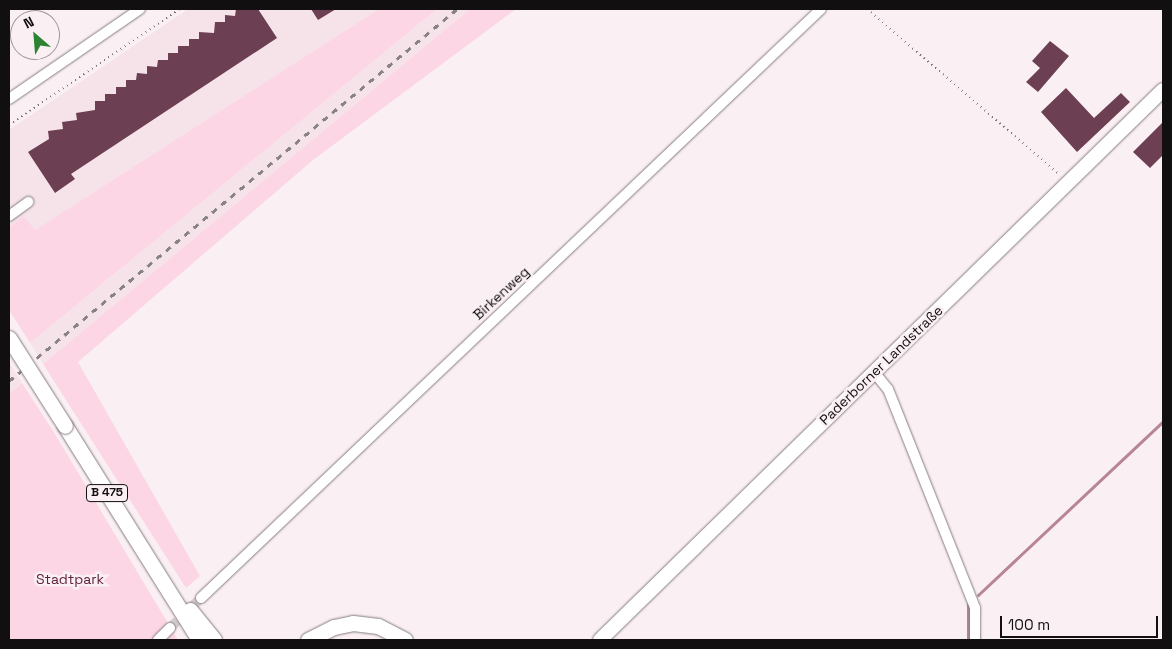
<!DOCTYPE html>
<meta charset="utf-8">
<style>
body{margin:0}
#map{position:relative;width:1172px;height:649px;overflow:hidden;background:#faf0f3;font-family:"Space Grotesk",sans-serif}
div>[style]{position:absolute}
.built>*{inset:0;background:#f6e3ea}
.green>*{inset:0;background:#fcd6e4}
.stream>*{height:3px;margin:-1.5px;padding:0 1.5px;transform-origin:1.5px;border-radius:1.5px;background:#b78498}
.building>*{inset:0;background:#6d3f52}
.minor-tunnel>*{height:10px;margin-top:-5px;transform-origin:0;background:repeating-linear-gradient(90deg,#d7ced1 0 10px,transparent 0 15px)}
.path>*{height:2px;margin-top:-1px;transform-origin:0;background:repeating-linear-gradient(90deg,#7b7577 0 1px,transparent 0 5px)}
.roads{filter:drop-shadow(0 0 1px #867d80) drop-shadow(0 0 1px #867d80)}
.minor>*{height:10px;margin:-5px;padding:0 5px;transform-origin:5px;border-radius:5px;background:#fff}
.major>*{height:14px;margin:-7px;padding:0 7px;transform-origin:7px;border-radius:7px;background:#fff}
.highway>*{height:15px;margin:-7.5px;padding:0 7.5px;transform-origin:7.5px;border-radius:7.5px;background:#fff}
.rail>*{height:3px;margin-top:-1.5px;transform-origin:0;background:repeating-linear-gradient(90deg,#898385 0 6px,transparent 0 12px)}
.bridges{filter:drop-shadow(0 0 1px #867d80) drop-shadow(0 0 1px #867d80)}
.highway-bridge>*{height:15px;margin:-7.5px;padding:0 7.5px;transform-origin:7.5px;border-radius:7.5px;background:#fff}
span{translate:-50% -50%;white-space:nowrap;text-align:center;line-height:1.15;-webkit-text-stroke:5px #faf0f3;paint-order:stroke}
.shield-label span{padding:1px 4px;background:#faf0f3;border:1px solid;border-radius:4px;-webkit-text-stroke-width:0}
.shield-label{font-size:12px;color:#120f10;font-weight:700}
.street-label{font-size:14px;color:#120f10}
.park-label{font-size:14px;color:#61223f}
.frame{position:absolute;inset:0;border:10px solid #120f10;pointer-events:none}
.north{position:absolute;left:10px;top:10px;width:50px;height:50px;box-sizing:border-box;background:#faf0f3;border:1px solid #9d9698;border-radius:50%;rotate:333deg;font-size:14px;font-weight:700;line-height:20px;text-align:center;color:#120f10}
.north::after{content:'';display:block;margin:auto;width:18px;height:22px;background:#2c8332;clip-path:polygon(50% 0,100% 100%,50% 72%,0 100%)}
.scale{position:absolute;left:1000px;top:616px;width:158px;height:22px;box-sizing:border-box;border:2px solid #120f10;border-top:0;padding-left:6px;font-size:15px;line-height:18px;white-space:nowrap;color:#120f10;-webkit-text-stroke:4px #faf0f3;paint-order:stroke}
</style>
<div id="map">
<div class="built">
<div style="clip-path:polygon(188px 9px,379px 9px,35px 230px,24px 216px,9px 227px,9px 130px)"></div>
<div style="clip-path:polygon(437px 9px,470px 9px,43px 364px,30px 343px)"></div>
<div style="clip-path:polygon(9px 362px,22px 383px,9px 394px)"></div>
</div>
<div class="green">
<div style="clip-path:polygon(379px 9px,437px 9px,30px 343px,9px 310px,9px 227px,24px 216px,35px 230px)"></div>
<div style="clip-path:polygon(470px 9px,516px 9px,313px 160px,78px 362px,200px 576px,186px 588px,43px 364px)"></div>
<div style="clip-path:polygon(22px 383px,55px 434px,178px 640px,9px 640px,9px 394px)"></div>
</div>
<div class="stream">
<div style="left:978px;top:595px;width:254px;rotate:-43.2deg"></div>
<div style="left:968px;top:604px;width:36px;rotate:90deg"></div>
</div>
<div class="building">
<div style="clip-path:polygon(236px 9px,258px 9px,277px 38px,71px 174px,75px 179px,55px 193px,28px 152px,49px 139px,48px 131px,63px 129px,62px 122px,77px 120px,76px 113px,95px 110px,95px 101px,105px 101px,105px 94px,116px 94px,116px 87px,126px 87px,126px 80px,136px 80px,137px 73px,147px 74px,147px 66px,157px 67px,158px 60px,168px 60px,168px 53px,178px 53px,178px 46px,189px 46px,189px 39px,199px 39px,199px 32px,214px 33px,215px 22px,225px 22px,225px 15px,235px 16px)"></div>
<div style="clip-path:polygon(311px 9px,336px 9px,318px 20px)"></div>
<div style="clip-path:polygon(1050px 41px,1069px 56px,1038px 92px,1026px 82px,1040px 68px,1032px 61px)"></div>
<div style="clip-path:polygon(1066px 88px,1094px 118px,1121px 93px,1130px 102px,1077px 152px,1041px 112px)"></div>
<div style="clip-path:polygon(1163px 122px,1163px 155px,1150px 168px,1133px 152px)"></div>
</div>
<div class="minor-tunnel">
<div style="left:170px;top:628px;width:43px;rotate:-44.1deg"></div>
</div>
<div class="path">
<div style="left:867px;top:9px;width:253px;rotate:40.7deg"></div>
<div style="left:9px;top:125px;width:207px;rotate:-34.2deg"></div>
</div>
<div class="roads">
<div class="minor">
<div style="left:9px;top:99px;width:159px;rotate:-34.5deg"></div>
<div style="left:9px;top:216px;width:24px;rotate:-36deg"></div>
<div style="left:874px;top:372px;width:22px;rotate:51deg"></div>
<div style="left:888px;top:389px;width:236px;rotate:68.3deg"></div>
<div style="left:975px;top:608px;width:32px;rotate:90deg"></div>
<div style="left:201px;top:598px;width:855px;rotate:-43.53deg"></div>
<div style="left:158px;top:640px;width:17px;rotate:-45deg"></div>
</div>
<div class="major">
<div style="left:600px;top:640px;width:787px;rotate:-44.33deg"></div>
</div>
<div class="highway">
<div style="left:65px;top:426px;width:252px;rotate:57.9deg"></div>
<div style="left:190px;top:610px;width:38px;rotate:51deg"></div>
<div style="left:308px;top:640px;width:29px;rotate:-27deg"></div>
<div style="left:334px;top:627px;width:19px;rotate:-12deg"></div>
<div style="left:353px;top:623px;width:25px;rotate:7deg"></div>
<div style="left:378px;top:626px;width:30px;rotate:27deg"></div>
</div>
</div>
<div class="rail">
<div style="left:9px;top:381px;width:582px;rotate:-39.7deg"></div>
</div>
<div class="bridges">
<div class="highway-bridge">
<div style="left:9px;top:338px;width:104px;rotate:57.5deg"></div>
</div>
</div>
<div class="shield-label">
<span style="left:107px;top:493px">B 475</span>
</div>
<div class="street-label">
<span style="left:501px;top:293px;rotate:-43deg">Birkenweg</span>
<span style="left:881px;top:365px;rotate:-44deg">Paderborner Landstraße</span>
</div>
<div class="park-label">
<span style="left:70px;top:579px">Stadtpark</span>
</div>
<div class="frame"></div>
<div class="north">N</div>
<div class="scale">100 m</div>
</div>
